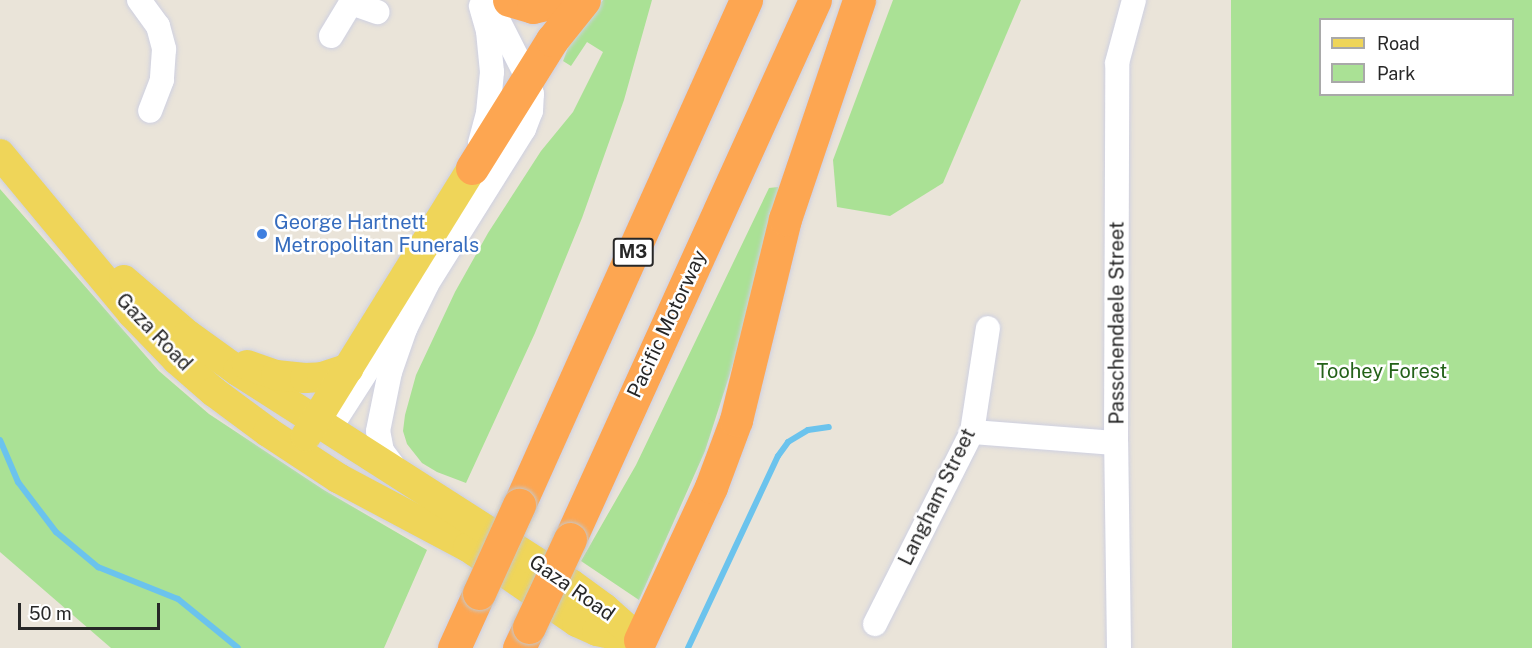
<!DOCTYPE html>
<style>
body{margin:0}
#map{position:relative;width:1532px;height:648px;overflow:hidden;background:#eae4d9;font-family:"Public Sans",sans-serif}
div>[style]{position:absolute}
.green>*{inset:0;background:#aae195}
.stream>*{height:6px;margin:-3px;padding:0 3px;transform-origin:3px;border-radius:3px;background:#6bc3ed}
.roads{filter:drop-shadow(0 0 2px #ced0e1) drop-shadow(0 0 2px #ced0e1)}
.minor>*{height:24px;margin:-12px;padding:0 12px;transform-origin:12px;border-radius:12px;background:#fff}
.major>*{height:30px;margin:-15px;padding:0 15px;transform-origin:15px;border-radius:15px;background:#efd559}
.highway>*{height:33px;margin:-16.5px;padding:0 16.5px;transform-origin:16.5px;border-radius:16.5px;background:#fda651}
.bridges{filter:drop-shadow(0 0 2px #c7c7c7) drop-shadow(0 0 2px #c7c7c7)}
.highway-bridge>*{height:33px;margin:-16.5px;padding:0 16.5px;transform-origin:16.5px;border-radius:16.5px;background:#fda651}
.dots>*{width:16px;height:16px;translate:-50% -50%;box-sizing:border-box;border:3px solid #fff;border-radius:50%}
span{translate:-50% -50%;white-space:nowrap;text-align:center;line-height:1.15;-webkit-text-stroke:5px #fff;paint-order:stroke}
.shield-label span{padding:2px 4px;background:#fff;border:2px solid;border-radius:4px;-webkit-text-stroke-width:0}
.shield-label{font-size:18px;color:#272727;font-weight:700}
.shop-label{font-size:20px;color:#366cbe}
.left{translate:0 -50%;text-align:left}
.street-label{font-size:20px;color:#272727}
.park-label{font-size:20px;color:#246219}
.legend{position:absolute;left:1319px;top:18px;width:195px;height:78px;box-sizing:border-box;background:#fff;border:2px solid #a9a9a9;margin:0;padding:8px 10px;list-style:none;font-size:18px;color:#272727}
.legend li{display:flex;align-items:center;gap:12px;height:30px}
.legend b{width:30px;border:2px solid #a9a9a9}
.scale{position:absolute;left:18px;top:603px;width:142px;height:27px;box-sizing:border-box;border:3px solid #272727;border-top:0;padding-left:8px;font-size:18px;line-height:21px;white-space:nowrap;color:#272727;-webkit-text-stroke:4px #fff;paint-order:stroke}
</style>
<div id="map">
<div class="green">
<div style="clip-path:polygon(603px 0,652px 0,624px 100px,582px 218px,535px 333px,466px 483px,437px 472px,422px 463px,407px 444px,403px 431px,405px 415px,416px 375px,455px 292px,488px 233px,541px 151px,573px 112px,603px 52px,587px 42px,571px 66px,563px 61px,571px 40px)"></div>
<div style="clip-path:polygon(893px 0,1021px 0,943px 183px,890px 216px,837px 207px,833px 160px)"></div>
<div style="clip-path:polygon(evenodd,1231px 0,1532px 0,1532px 648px,1232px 648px,1231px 0,1320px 20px,1512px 20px,1512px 94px,1320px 94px,1320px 20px)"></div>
<div style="clip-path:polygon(778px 187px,778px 197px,735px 358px,705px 451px,639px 600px,581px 561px,636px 465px,769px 188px)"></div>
<div style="clip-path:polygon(0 189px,159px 371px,209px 414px,324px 490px,427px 550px,384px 648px,111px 648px,0 552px)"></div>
</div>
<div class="stream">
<div style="left:0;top:440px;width:46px;rotate:66.8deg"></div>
<div style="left:18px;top:482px;width:63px;rotate:52.8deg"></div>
<div style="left:56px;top:532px;width:55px;rotate:39.8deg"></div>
<div style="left:98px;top:567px;width:86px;rotate:21.8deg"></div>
<div style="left:178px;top:599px;width:77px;rotate:39.2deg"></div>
<div style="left:688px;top:648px;width:212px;rotate:-64.9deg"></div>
<div style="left:778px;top:456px;width:17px;rotate:-54deg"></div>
<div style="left:788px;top:442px;width:23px;rotate:-31deg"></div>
<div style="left:808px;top:430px;width:21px;rotate:-8deg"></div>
</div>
<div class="roads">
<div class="minor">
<div style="left:139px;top:0;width:32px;rotate:54deg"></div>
<div style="left:158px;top:26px;width:24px;rotate:75deg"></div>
<div style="left:164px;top:49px;width:31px;rotate:94deg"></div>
<div style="left:162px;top:80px;width:33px;rotate:111deg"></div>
<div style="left:331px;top:36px;width:39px;rotate:-59deg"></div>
<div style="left:351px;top:3px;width:28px;rotate:19deg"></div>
<div style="left:480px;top:143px;width:31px;rotate:-75deg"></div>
<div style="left:488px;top:113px;width:41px;rotate:-84.4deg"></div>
<div style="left:492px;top:72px;width:41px;rotate:-95.6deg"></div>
<div style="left:488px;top:31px;width:26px;rotate:-106deg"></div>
<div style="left:329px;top:430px;width:122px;rotate:-57.3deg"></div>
<div style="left:972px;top:432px;width:144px;rotate:4.4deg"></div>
<div style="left:397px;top:471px;width:25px;rotate:-127deg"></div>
<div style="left:382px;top:451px;width:20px;rotate:-101deg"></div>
<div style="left:378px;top:431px;width:60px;rotate:-78.5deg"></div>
<div style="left:390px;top:372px;width:46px;rotate:-70.8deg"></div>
<div style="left:405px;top:329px;width:50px;rotate:-63.9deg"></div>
<div style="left:427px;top:284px;width:183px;rotate:-58deg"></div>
<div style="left:524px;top:129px;width:19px;rotate:-69deg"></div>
<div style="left:531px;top:111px;width:17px;rotate:-87deg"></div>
<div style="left:532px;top:94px;width:18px;rotate:-106deg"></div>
<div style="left:527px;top:77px;width:86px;rotate:-116.9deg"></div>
<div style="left:875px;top:624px;width:215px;rotate:-63.2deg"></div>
<div style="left:972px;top:432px;width:105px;rotate:-81.3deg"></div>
<div style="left:1119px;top:648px;width:205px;rotate:-90.8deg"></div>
<div style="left:1116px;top:443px;width:380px;rotate:-89.8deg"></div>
<div style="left:1117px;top:63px;width:65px;rotate:-74.9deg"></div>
</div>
<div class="major">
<div style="left:0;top:154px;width:207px;rotate:50.3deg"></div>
<div style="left:132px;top:313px;width:65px;rotate:46.2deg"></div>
<div style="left:177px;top:360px;width:49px;rotate:40.9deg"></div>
<div style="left:214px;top:392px;width:67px;rotate:36.5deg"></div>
<div style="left:268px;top:432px;width:84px;rotate:33.3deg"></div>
<div style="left:338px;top:478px;width:147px;rotate:28deg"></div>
<div style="left:468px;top:547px;width:132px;rotate:34.5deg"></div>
<div style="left:577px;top:622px;width:22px;rotate:24deg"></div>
<div style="left:597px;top:631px;width:44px;rotate:11.8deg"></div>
<div style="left:124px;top:280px;width:84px;rotate:40.7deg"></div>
<div style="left:188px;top:335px;width:62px;rotate:35.8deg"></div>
<div style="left:238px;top:371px;width:395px;rotate:32.6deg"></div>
<div style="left:571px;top:584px;width:41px;rotate:36deg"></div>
<div style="left:604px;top:608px;width:48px;rotate:41.6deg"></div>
<div style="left:247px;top:365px;width:31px;rotate:19deg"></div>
<div style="left:276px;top:375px;width:29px;rotate:6deg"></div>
<div style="left:305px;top:378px;width:17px;rotate:-3deg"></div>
<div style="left:322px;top:377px;width:28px;rotate:-18deg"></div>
<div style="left:306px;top:436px;width:315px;rotate:-58.2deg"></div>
</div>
<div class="highway">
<div style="left:509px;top:0;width:25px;rotate:16deg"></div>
<div style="left:533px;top:7px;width:31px;rotate:-13deg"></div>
<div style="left:472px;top:168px;width:151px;rotate:-58deg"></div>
<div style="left:552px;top:40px;width:51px;rotate:-51.3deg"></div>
<div style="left:519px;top:505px;width:554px;rotate:-65.8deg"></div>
<div style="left:570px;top:539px;width:592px;rotate:-65.56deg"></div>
<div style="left:640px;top:640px;width:169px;rotate:-65.1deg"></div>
<div style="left:711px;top:487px;width:72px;rotate:-69.5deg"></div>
<div style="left:736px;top:420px;width:207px;rotate:-76.3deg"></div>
<div style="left:785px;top:219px;width:231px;rotate:-71.3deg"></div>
<div style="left:454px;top:648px;width:60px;rotate:-65.6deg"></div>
<div style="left:519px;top:648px;width:23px;rotate:-65deg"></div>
</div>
</div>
<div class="bridges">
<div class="highway-bridge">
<div style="left:479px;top:593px;width:97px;rotate:-65.6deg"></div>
<div style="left:529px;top:627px;width:97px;rotate:-65deg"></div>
</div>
</div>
<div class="dots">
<div style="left:262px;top:234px;background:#3f7fe0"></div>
</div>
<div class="shield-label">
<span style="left:633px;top:252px">M3</span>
</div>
<div class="shop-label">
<span class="left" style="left:274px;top:234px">George Hartnett<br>Metropolitan Funerals</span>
</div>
<div class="street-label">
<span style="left:1117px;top:323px;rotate:-90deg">Passchendaele Street</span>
<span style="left:667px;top:324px;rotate:-65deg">Pacific Motorway</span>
<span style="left:154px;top:332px;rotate:46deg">Gaza Road</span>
<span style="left:937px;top:497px;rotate:-64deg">Langham Street</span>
<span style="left:572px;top:588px;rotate:35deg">Gaza Road</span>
</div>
<div class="park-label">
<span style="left:1382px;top:371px">Toohey Forest</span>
</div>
<ul class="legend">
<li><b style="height:8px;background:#efd559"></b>Road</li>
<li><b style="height:16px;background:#aae195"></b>Park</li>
</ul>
<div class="scale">50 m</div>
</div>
